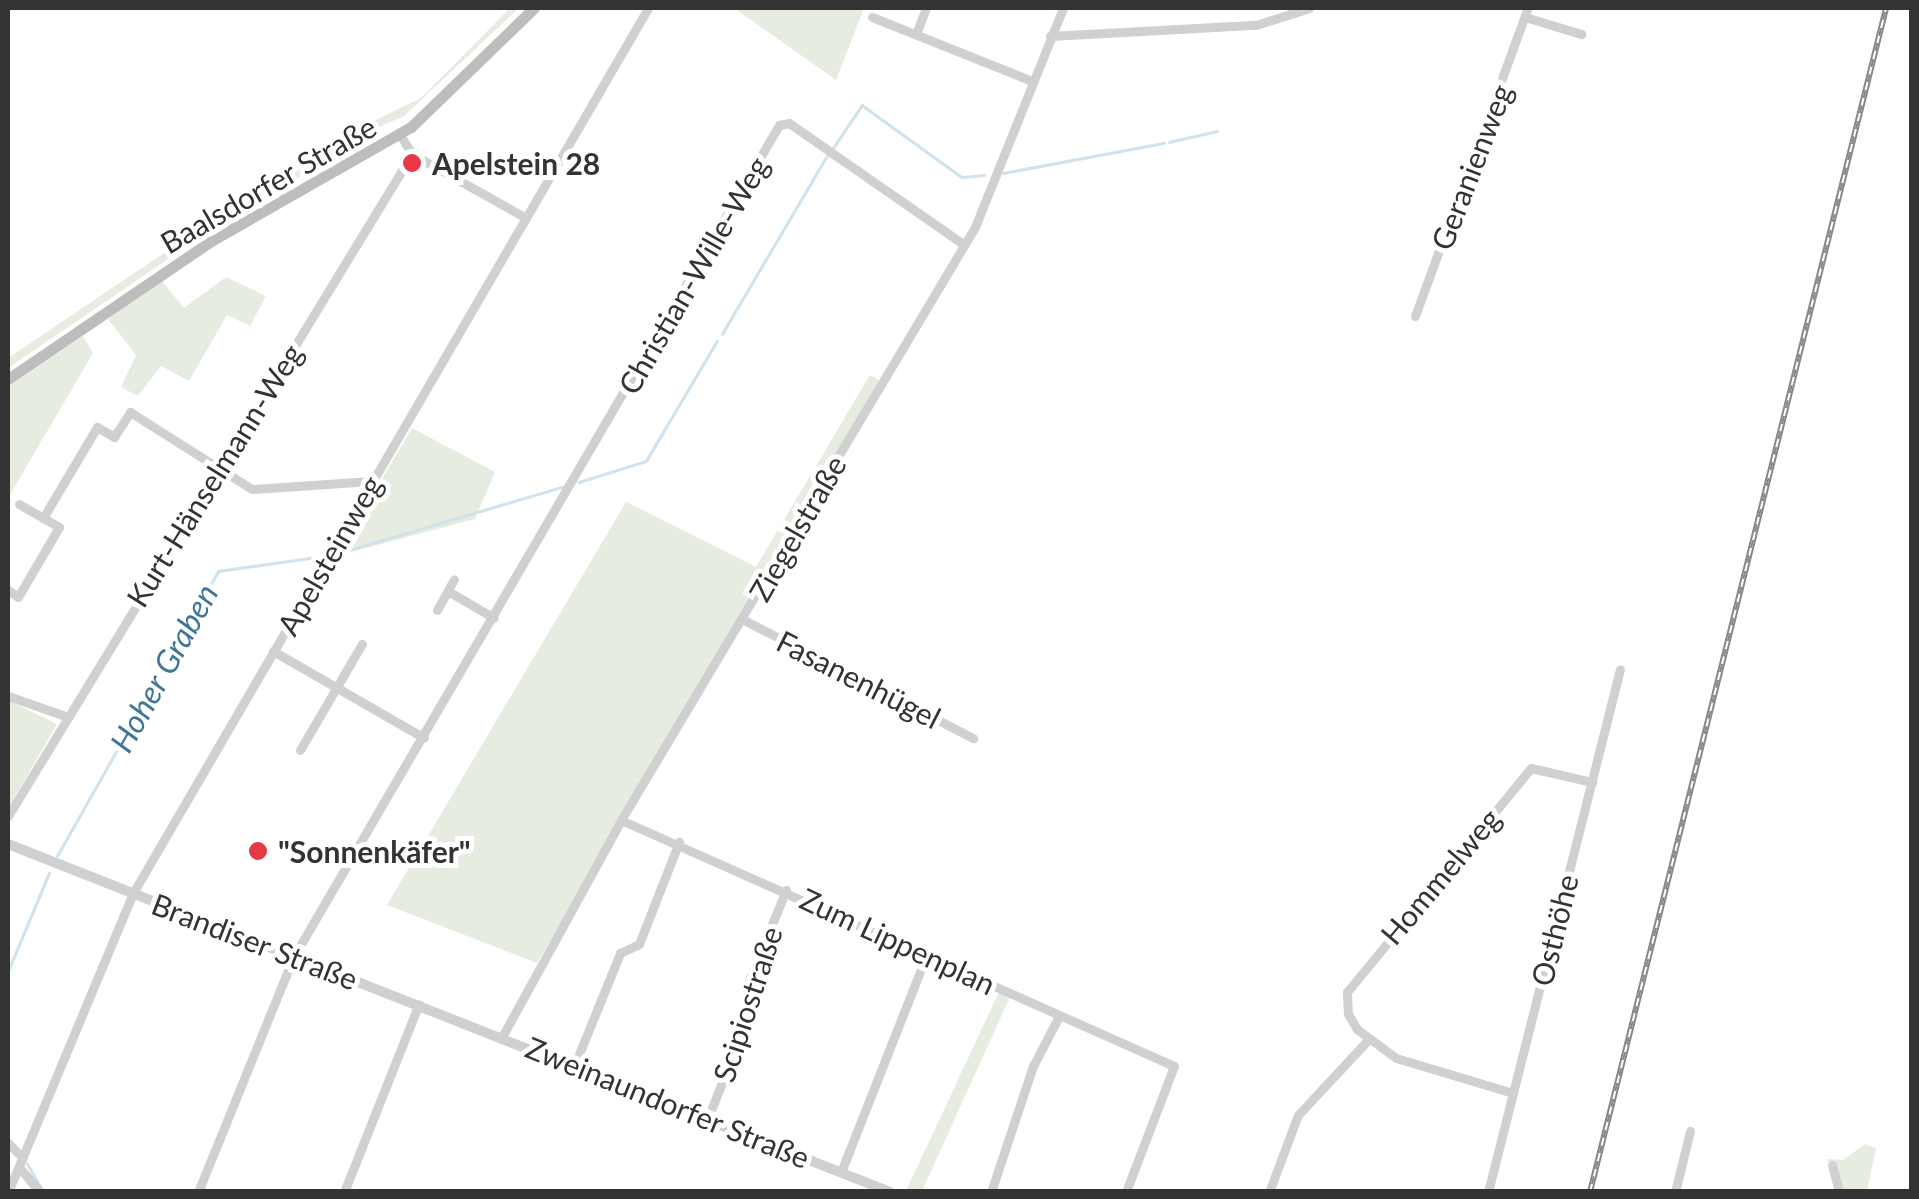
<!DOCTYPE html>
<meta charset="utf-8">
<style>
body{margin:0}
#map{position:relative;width:1919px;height:1199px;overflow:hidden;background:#fff;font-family:Lato,sans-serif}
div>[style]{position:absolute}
.green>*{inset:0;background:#e6ecdf}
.stream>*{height:2.5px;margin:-1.25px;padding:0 1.25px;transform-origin:1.25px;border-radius:1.25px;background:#cfe2ee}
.minor>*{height:9px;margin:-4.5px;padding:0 4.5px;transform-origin:4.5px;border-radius:4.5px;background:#d0d0d0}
.tertiary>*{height:10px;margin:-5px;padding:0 5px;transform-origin:5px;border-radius:5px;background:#d0d0d0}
.secondary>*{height:11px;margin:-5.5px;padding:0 5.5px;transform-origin:5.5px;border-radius:5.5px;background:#bdbdbd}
.rail>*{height:6px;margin-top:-3px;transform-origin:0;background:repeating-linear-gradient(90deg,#fff 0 8px,#888 0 16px);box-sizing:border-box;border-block:2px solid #888}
.dots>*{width:28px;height:28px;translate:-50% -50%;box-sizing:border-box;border:5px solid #fff;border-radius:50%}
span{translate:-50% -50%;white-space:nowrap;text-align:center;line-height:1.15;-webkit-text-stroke:10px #fff;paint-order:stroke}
.poi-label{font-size:30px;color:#333;font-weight:700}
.left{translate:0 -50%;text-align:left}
.street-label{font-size:30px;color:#333}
.water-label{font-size:32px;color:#3f7597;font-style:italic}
.frame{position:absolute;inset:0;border:10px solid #333;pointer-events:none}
</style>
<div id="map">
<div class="green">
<div style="clip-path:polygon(510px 8px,519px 8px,404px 116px,359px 136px,328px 162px,249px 204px,8px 368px,8px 358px,203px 227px,329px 152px,353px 131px,421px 98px)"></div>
<div style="clip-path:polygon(734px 8px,864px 8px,836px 80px)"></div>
<div style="clip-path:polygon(226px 277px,266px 296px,250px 326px,227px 315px,189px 381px,161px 366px,138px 396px,121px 387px,136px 355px,108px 319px,162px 281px,184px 308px)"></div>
<div style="clip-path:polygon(83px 336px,93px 353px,8px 498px,8px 387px)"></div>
<div style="clip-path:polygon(870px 375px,879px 380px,537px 963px,387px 905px,626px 502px,756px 567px)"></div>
<div style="clip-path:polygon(412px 428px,495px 472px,475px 519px,336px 556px)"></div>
<div style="clip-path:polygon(8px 700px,57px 724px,8px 809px)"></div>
<div style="clip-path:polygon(999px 992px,1010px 997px,922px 1191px,906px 1191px)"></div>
<div style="clip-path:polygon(1865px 1144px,1876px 1148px,1867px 1191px,1843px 1191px,1827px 1159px,1843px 1160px)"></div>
</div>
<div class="stream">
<div style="left:1169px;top:142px;width:49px;rotate:-12.9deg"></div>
<div style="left:833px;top:148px;width:52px;rotate:-56deg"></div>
<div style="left:862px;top:105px;width:123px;rotate:35.8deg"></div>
<div style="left:962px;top:177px;width:22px;rotate:-5deg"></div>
<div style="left:1003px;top:173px;width:164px;rotate:-10.6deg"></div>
<div style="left:722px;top:334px;width:207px;rotate:-59.5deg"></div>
<div style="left:579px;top:482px;width:70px;rotate:-17.4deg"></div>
<div style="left:646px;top:461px;width:139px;rotate:-59.4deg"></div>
<div style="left:339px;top:553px;width:233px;rotate:-16.5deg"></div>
<div style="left:57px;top:856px;width:327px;rotate:-60.5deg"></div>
<div style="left:218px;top:571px;width:106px;rotate:-8.1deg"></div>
<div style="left:8px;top:971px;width:106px;rotate:-67.3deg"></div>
<div style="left:27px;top:1163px;width:34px;rotate:60deg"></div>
</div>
<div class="minor">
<div style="left:872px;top:17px;width:172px;rotate:21.8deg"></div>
<div style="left:1525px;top:17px;width:59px;rotate:16.9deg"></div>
<div style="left:916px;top:34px;width:28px;rotate:-69deg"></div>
<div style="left:1050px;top:36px;width:206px;rotate:-3.1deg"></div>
<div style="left:1256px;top:25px;width:56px;rotate:-17.8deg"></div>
<div style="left:412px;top:154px;width:131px;rotate:29.3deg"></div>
<div style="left:1415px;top:316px;width:328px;rotate:-69.9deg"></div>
<div style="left:43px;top:518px;width:106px;rotate:-59.3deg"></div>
<div style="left:97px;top:427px;width:20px;rotate:30deg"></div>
<div style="left:114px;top:437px;width:30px;rotate:-57deg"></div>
<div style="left:130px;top:412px;width:144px;rotate:32.3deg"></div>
<div style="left:252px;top:489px;width:119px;rotate:-3.8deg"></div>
<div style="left:8px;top:590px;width:12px;rotate:35deg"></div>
<div style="left:18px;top:597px;width:81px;rotate:-59.6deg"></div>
<div style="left:59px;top:527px;width:46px;rotate:-150.1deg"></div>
<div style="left:448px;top:591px;width:53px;rotate:30.4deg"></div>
<div style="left:437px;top:610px;width:35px;rotate:-61deg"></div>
<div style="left:744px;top:620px;width:258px;rotate:27.3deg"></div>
<div style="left:273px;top:651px;width:174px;rotate:29.9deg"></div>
<div style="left:8px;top:696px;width:60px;rotate:19.3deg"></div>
<div style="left:300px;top:750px;width:123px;rotate:-59.7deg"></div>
<div style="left:8px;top:816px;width:776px;rotate:-58.61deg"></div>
<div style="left:412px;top:154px;width:22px;rotate:-122deg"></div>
<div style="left:621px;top:820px;width:605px;rotate:23.98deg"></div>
<div style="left:1174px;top:1066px;width:135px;rotate:110.9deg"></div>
<div style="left:503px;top:1035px;width:245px;rotate:-61.2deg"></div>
<div style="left:621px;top:820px;width:691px;rotate:-59.16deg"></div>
<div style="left:975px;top:227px;width:236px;rotate:-68.1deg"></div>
<div style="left:575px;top:1064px;width:120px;rotate:-67.9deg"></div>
<div style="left:620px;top:953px;width:21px;rotate:-25deg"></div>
<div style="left:639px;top:944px;width:110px;rotate:-68.6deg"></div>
<div style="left:1513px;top:1093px;width:122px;rotate:-163.3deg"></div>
<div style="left:1396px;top:1058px;width:49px;rotate:-143.4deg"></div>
<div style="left:1357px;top:1029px;width:17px;rotate:-121deg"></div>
<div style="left:1348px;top:1014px;width:22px;rotate:-93deg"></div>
<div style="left:1347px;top:992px;width:290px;rotate:-50.6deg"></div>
<div style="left:1531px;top:768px;width:63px;rotate:12.9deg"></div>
<div style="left:708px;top:1118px;width:120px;rotate:-68.6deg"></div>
<div style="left:752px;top:1006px;width:19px;rotate:-108deg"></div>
<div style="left:746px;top:988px;width:106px;rotate:-67.8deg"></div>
<div style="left:8px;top:1143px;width:21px;rotate:45deg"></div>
<div style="left:1832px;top:1165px;width:28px;rotate:75deg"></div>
<div style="left:19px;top:1167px;width:33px;rotate:50deg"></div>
<div style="left:841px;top:1172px;width:234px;rotate:-68.5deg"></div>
<div style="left:8px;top:1192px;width:324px;rotate:-67.3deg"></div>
<div style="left:133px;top:893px;width:1024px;rotate:-59.8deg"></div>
<div style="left:198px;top:1192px;width:255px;rotate:-67.9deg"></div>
<div style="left:294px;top:956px;width:962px;rotate:-59.73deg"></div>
<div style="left:779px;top:125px;width:10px;rotate:-11deg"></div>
<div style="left:789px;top:123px;width:212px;rotate:34.8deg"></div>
<div style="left:344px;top:1192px;width:202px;rotate:-68.3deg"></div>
<div style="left:991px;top:1192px;width:133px;rotate:-71.6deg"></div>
<div style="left:1033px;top:1066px;width:56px;rotate:-62.5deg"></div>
<div style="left:1269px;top:1192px;width:82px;rotate:-69.4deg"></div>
<div style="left:1298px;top:1115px;width:103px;rotate:-47deg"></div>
<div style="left:1488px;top:1192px;width:539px;rotate:-75.83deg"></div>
<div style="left:1675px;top:1192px;width:63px;rotate:-76.2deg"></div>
</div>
<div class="tertiary">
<div style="left:8px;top:844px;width:948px;rotate:21.53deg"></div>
</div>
<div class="secondary">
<div style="left:8px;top:379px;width:245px;rotate:-34.2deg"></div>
<div style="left:211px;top:241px;width:230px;rotate:-29.7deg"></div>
<div style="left:411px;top:127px;width:171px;rotate:-44.1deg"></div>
</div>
<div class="rail">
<div style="left:1590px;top:1192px;width:1220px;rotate:-75.96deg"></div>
</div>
<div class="dots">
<div style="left:412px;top:163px;background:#e63946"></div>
<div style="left:258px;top:851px;background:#e63946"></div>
</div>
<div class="poi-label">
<span class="left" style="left:432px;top:163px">Apelstein 28</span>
<span class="left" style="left:278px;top:851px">"Sonnenkäfer"</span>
</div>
<div class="street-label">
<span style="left:1471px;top:167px;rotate:-69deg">Geranienweg</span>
<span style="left:268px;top:184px;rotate:-30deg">Baalsdorfer Straße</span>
<span style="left:693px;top:275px;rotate:-60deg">Christian-Wille-Weg</span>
<span style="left:214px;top:475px;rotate:-58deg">Kurt-Hänselmann-Weg</span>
<span style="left:797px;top:528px;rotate:-60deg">Ziegelstraße</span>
<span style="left:329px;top:555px;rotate:-60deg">Apelsteinweg</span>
<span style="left:859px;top:679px;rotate:27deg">Fasanenhügel</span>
<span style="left:1440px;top:876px;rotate:-50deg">Hommelweg</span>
<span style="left:1554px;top:930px;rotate:-76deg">Osthöhe</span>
<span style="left:255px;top:941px;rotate:21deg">Brandiser Straße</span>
<span style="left:898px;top:941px;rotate:25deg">Zum Lippenplan</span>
<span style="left:747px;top:1004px;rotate:-72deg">Scipiostraße</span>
<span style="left:668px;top:1102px;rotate:22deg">Zweinaundorfer Straße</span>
</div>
<div class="water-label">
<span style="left:164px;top:668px;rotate:-61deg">Hoher Graben</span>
</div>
<div class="frame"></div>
</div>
